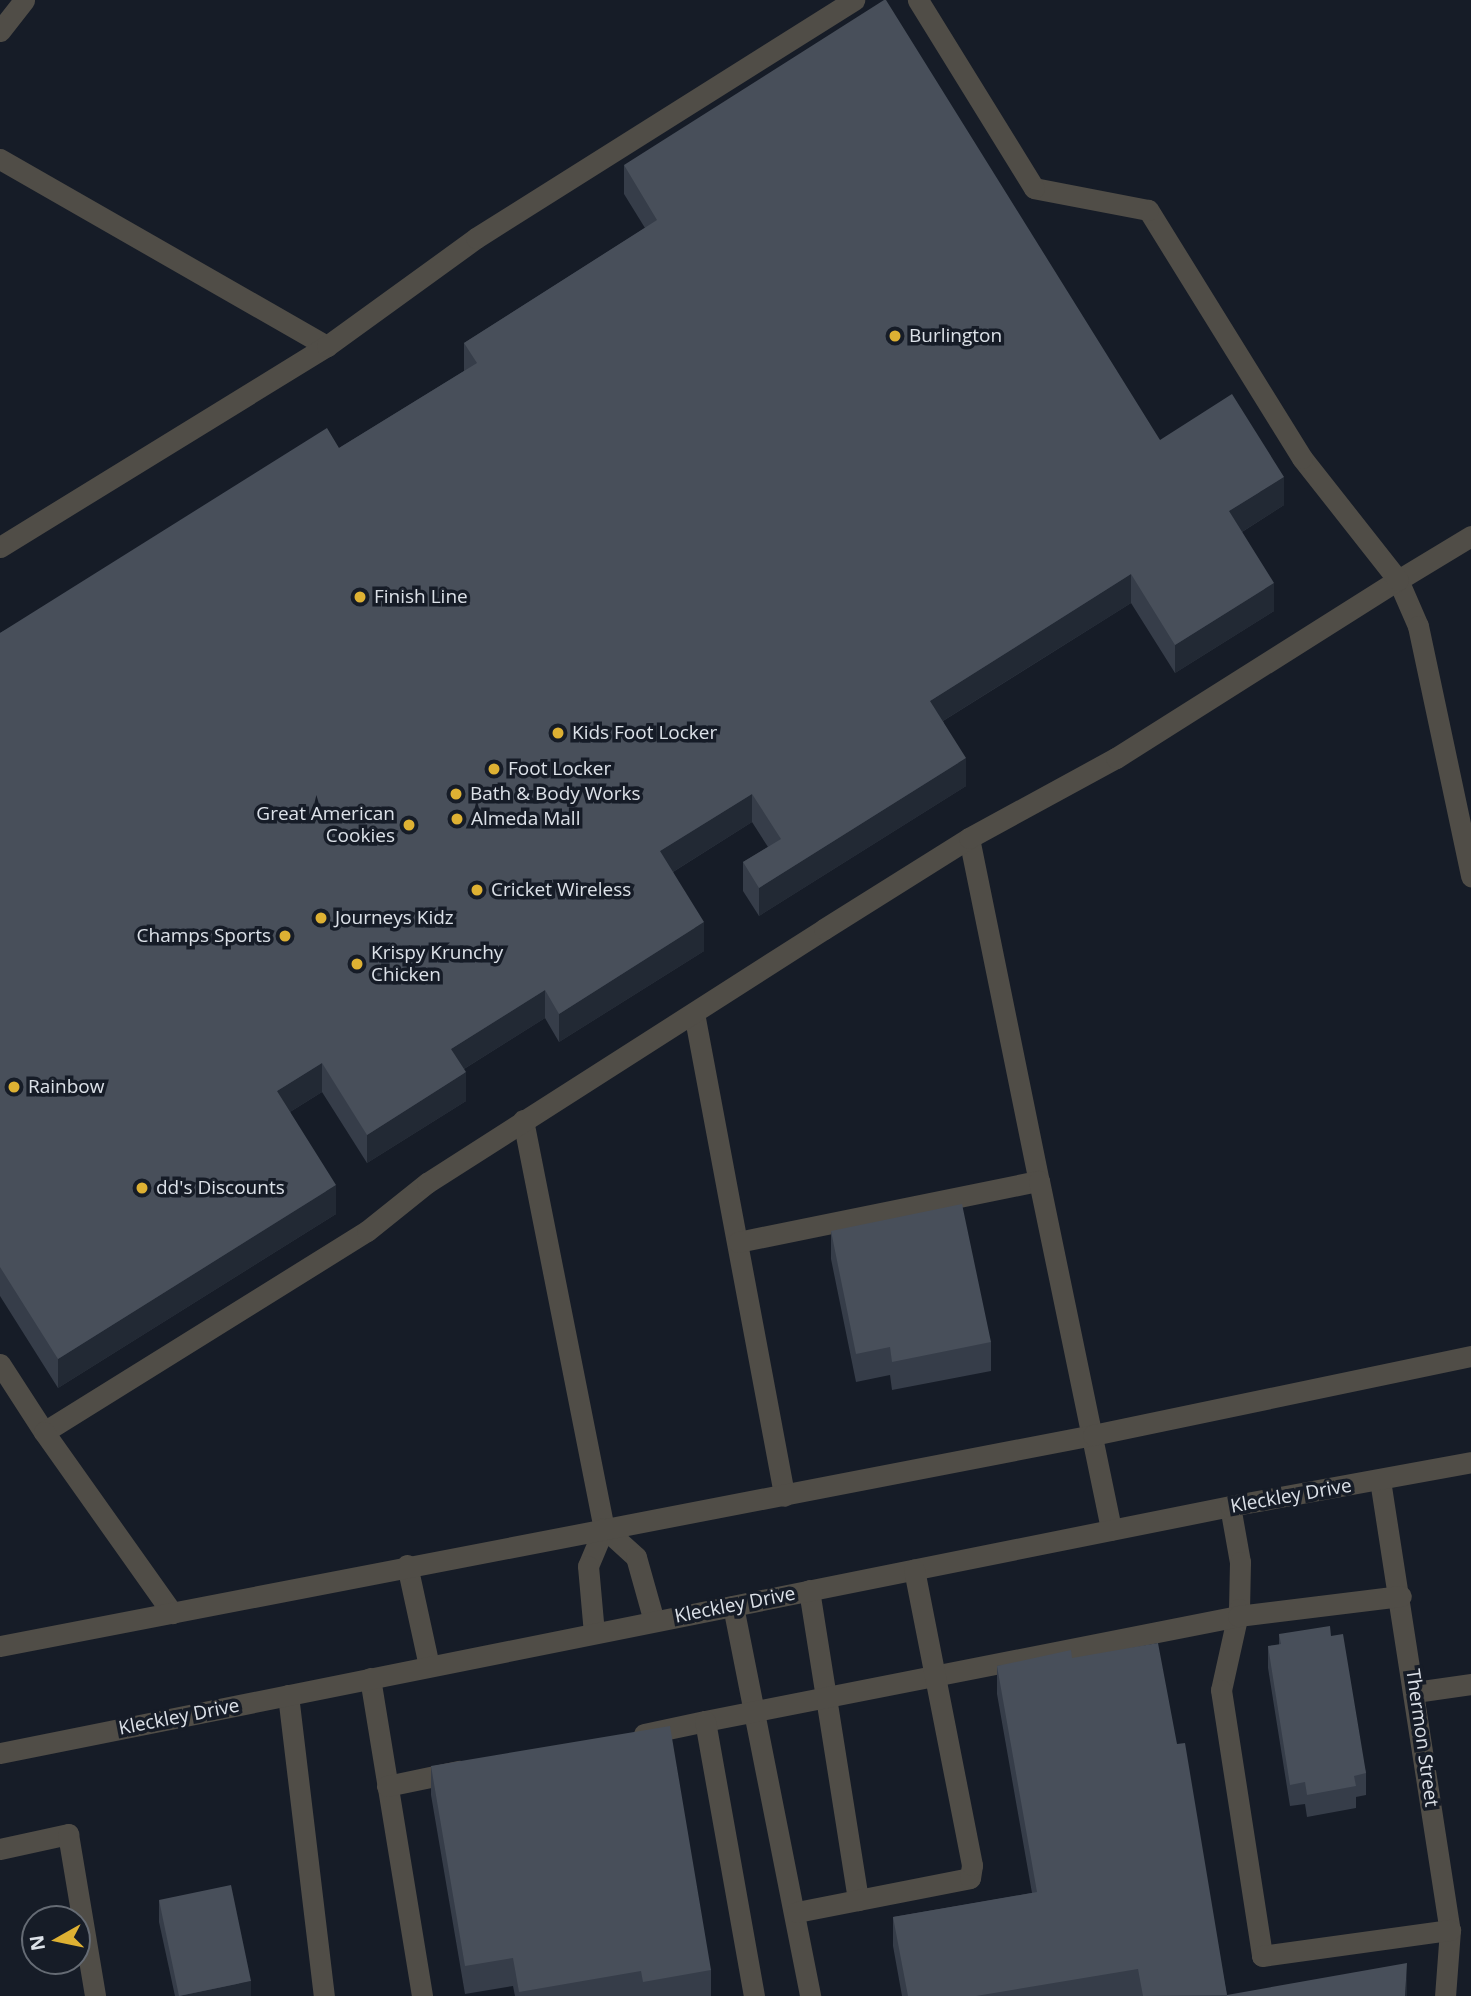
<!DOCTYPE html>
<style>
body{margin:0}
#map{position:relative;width:1471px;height:1996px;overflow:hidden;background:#161c27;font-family:"Open Sans",sans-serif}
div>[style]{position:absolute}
.minor>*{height:21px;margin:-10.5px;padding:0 10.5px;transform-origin:10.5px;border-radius:10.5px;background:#504d47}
.wall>*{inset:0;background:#363d49}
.shaded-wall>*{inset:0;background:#222934}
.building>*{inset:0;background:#484f5a}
.dots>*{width:19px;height:19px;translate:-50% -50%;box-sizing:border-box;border:4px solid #161c27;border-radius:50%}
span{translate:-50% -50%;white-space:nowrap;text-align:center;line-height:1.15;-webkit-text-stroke:7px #161c27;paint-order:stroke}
.poi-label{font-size:19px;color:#dce1e8}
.left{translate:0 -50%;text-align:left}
.right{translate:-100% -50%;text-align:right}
.street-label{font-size:19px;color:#dce1e8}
.north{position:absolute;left:21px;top:1905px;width:70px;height:70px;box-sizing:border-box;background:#161c27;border:2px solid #656b74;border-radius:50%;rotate:261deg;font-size:19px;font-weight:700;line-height:28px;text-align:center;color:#dce1e8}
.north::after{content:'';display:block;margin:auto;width:24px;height:32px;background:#deb133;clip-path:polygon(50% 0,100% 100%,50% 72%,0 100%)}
</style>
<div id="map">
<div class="minor">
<div style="left:0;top:31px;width:39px;rotate:-52deg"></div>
<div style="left:0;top:159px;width:377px;rotate:29.8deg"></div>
<div style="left:1471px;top:536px;width:85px;rotate:148.9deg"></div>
<div style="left:1398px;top:580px;width:50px;rotate:66.5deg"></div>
<div style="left:1418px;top:626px;width:256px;rotate:78deg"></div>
<div style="left:0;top:547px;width:384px;rotate:-31.6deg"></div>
<div style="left:327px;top:346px;width:184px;rotate:-35.9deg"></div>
<div style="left:476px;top:238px;width:447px;rotate:-32.2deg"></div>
<div style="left:969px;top:838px;width:350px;rotate:78.5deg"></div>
<div style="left:694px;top:1013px;width:491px;rotate:79.4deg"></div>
<div style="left:523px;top:1120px;width:416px;rotate:78.8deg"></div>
<div style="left:604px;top:1528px;width:41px;rotate:112.8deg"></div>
<div style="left:588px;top:1566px;width:67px;rotate:84.9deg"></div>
<div style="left:738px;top:1242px;width:307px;rotate:-11.5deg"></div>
<div style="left:1039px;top:1181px;width:356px;rotate:78.3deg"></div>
<div style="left:0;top:1364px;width:81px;rotate:57.1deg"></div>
<div style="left:44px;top:1432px;width:380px;rotate:-31.9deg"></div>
<div style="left:367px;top:1231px;width:77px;rotate:-38.7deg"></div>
<div style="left:427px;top:1183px;width:471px;rotate:-32.6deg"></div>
<div style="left:824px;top:929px;width:171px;rotate:-32.1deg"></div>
<div style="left:969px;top:838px;width:167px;rotate:-28.6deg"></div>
<div style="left:1116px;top:758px;width:333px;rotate:-32.3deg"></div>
<div style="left:1398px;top:580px;width:155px;rotate:-128.2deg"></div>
<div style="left:1302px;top:458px;width:292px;rotate:-121.8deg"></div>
<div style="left:1148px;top:210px;width:116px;rotate:-169.1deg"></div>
<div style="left:1034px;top:188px;width:221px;rotate:-121.7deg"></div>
<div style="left:44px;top:1432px;width:222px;rotate:54.7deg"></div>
<div style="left:1380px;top:1480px;width:455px;rotate:81.2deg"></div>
<div style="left:1450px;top:1930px;width:66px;rotate:94.3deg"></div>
<div style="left:1230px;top:1506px;width:57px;rotate:79.9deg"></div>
<div style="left:1240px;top:1562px;width:47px;rotate:91.2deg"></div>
<div style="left:1239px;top:1609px;width:83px;rotate:102.5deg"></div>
<div style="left:1221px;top:1690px;width:269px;rotate:81.2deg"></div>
<div style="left:1262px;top:1956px;width:190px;rotate:-7.9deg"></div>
<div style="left:604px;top:1528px;width:43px;rotate:42.2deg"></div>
<div style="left:636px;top:1557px;width:66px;rotate:74.3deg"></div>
<div style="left:407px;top:1565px;width:103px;rotate:77.7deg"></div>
<div style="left:809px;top:1590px;width:314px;rotate:81deg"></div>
<div style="left:733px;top:1606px;width:398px;rotate:78.8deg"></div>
<div style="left:0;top:1646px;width:1113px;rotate:-10.93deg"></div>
<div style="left:1093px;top:1435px;width:386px;rotate:-11.8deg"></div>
<div style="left:370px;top:1678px;width:322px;rotate:80.7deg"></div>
<div style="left:1415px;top:1692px;width:57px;rotate:-8.1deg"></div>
<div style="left:288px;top:1695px;width:303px;rotate:83.2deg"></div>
<div style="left:705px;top:1721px;width:543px;rotate:-11.14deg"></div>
<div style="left:1238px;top:1616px;width:164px;rotate:-7deg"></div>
<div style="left:644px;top:1734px;width:62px;rotate:-12deg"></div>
<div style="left:705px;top:1721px;width:279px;rotate:79.9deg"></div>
<div style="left:0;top:1753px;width:1255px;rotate:-11.35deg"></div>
<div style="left:1230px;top:1506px;width:245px;rotate:-10.3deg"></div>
<div style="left:387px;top:1786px;width:74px;rotate:-11.8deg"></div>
<div style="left:0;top:1849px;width:70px;rotate:-12.4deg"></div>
<div style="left:68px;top:1834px;width:164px;rotate:80.5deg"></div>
<div style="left:797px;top:1912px;width:176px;rotate:-11.1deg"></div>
<div style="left:970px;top:1878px;width:13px;rotate:-81deg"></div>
<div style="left:972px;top:1865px;width:301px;rotate:-101.1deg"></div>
</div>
<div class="wall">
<div style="clip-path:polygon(624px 165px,1160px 440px,1284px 505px,1242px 532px,1274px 611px,1175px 673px,1131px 603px,943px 721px,966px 786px,759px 916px,743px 891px,743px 862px,768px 847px,752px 822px,673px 872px,704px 951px,559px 1042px,545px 1018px,464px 1069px,466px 1101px,367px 1163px,322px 1092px,290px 1112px,336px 1214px,58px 1388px,0 1296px,0 633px,339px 448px,464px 371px,464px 343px,645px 228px,624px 194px)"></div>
<div style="clip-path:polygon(831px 1231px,991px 1342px,991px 1371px,892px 1390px,890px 1375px,856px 1382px,831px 1259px)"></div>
<div style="clip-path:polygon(1279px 1634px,1331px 1636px,1366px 1773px,1366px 1795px,1356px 1797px,1356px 1808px,1307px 1817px,1305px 1804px,1290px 1806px,1268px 1668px,1268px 1646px,1279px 1645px)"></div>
<div style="clip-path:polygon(1072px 1658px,1177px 1744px,1227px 1995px,1407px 1996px,902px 1996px,893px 1946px,893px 1917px,1032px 1893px,997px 1694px,997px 1666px)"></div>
<div style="clip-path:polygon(431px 1766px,711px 1970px,711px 1996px,515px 1996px,513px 1986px,465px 1994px,431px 1795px)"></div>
<div style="clip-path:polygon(159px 1900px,251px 1996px,175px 1996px,159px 1922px)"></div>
</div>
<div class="shaded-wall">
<div style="clip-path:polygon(1284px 477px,1284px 505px,1229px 540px,1229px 511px)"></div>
<div style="clip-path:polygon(1131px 574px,1131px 603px,930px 729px,930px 701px)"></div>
<div style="clip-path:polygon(1274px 583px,1274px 611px,1175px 673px,1175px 645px)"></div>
<div style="clip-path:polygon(966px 758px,966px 786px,759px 916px,759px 888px)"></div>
<div style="clip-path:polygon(752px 794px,752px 822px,660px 880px,660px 851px)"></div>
<div style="clip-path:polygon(704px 922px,704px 951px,559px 1042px,559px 1014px)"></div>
<div style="clip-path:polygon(545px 990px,545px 1018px,451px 1077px,451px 1049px)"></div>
<div style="clip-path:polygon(322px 1063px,322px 1092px,277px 1120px,277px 1091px)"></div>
<div style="clip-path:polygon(466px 1072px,466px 1101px,367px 1163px,367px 1135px)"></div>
<div style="clip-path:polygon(336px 1185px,336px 1214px,58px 1388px,58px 1359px)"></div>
<div style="clip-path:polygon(1407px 1963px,1407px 1996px,1405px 1996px)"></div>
<div style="clip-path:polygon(251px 1981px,251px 1996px,179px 1996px)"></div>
</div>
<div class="building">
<div style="clip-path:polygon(884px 0,886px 0,1160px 440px,1232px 394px,1284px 477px,1229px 511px,1274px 583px,1175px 645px,1131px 574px,930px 701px,966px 758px,759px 888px,743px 862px,781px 839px,752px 794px,660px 851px,704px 922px,559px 1014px,545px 990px,451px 1049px,466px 1072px,367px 1135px,322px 1063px,277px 1091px,336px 1185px,58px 1359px,0 1267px,0 633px,327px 428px,339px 448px,477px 363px,464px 343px,657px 220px,624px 165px)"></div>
<div style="clip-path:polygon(962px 1204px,991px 1342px,892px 1362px,890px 1347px,856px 1354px,831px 1231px)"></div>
<div style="clip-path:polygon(1330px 1626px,1331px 1636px,1343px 1634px,1366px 1773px,1354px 1776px,1356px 1786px,1307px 1795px,1305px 1782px,1290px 1785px,1268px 1646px,1281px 1644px,1279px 1634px)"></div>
<div style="clip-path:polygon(1158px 1643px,1177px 1744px,1185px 1743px,1227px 1995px,1143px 1996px,1138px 1969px,976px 1996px,908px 1996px,893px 1917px,1037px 1892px,997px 1666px,1071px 1650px,1072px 1658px)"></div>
<div style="clip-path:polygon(670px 1726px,711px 1970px,643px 1982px,641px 1971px,519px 1992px,513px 1958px,465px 1966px,431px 1766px)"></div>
<div style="clip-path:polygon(231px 1885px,251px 1981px,179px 1996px,159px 1900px)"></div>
<div style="clip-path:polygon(1407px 1963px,1405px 1996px,1227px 1996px,1227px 1995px)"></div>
</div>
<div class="dots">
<div style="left:895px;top:336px;background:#deb133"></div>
<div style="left:360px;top:597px;background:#deb133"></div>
<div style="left:558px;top:733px;background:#deb133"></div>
<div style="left:494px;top:769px;background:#deb133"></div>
<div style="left:456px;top:794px;background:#deb133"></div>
<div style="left:457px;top:819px;background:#deb133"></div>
<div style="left:409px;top:825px;background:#deb133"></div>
<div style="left:477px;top:890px;background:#deb133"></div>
<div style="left:321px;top:918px;background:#deb133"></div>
<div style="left:285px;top:936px;background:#deb133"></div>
<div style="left:357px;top:964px;background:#deb133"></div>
<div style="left:14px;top:1087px;background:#deb133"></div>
<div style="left:142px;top:1188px;background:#deb133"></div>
</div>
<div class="poi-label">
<span class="left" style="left:909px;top:336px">Burlington</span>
<span class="left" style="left:374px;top:597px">Finish Line</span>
<span class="left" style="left:572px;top:733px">Kids Foot Locker</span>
<span class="left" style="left:508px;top:769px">Foot Locker</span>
<span class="left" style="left:470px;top:794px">Bath &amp; Body Works</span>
<span class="right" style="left:395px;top:825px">Great American<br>Cookies</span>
<span class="left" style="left:471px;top:819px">Almeda Mall</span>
<span class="left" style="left:491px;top:890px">Cricket Wireless</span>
<span class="left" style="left:335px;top:918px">Journeys Kidz</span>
<span class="right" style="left:271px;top:936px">Champs Sports</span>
<span class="left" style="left:371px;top:964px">Krispy Krunchy<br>Chicken</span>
<span class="left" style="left:28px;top:1087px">Rainbow</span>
<span class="left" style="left:156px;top:1188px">dd's Discounts</span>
</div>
<div class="street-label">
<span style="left:1291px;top:1496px;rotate:-10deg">Kleckley Drive</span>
<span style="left:735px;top:1605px;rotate:-11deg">Kleckley Drive</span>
<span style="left:179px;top:1717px;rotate:-11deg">Kleckley Drive</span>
<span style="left:1422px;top:1738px;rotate:82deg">Thermon Street</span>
</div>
<div class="north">N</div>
</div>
